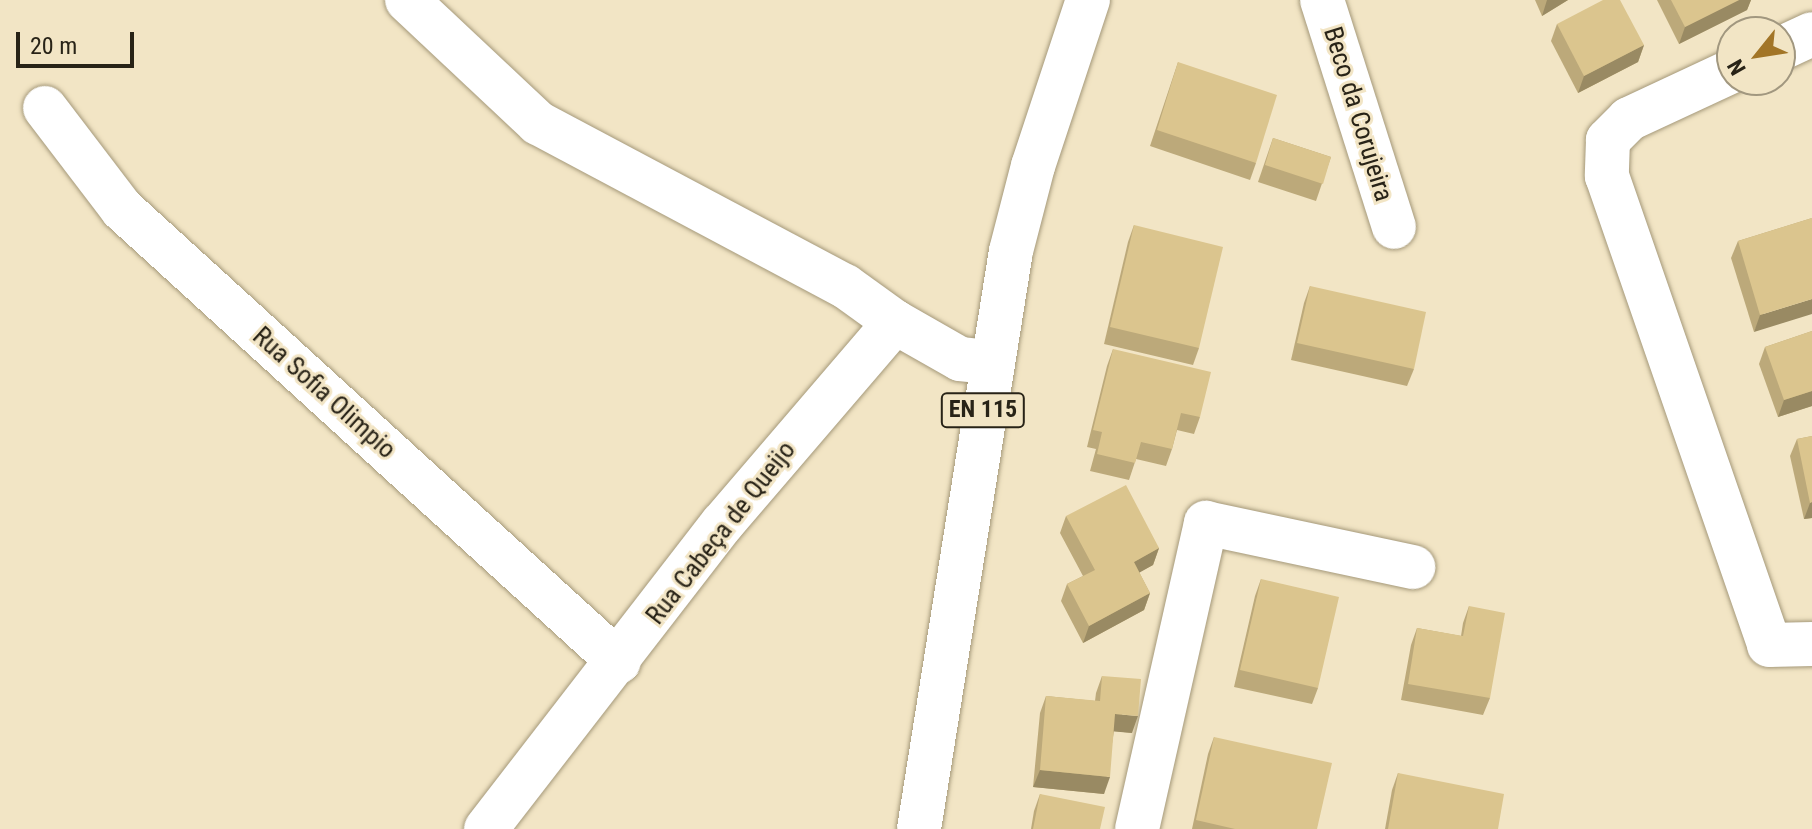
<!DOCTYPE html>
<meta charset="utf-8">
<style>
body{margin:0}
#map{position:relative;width:1812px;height:829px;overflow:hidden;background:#f2e5c5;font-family:"Roboto Condensed",sans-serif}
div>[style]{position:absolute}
.roads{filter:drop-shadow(0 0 2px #a5997a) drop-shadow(0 0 2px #a5997a)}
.minor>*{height:44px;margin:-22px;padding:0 22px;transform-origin:22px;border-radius:22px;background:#fff}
.major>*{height:44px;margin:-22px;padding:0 22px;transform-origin:22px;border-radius:22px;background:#fff}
.wall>*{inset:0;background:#bca97a}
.shaded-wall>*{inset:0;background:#998a63}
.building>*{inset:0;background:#dbc58e}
span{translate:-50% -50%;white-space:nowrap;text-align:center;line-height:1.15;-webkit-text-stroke:6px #f2e5c5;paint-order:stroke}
.shield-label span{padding:2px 6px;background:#f2e5c5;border:2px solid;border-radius:6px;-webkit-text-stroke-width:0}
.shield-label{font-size:24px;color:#282317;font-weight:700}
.street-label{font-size:26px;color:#282317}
.north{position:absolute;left:1716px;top:16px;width:80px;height:80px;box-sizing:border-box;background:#f2e5c5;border:2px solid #a1977f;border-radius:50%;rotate:240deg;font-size:22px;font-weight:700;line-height:32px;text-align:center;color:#282317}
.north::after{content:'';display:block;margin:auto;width:28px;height:36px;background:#a27527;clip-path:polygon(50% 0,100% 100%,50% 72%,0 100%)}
.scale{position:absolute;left:16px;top:32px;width:118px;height:36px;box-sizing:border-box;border:4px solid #282317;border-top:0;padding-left:10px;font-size:24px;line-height:28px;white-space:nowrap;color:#282317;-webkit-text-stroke:6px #f2e5c5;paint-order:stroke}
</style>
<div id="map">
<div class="roads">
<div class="minor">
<div style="left:407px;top:0;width:180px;rotate:43.2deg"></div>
<div style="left:538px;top:123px;width:348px;rotate:28deg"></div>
<div style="left:845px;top:286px;width:62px;rotate:35.8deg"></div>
<div style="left:1322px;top:0;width:238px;rotate:72.4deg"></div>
<div style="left:1780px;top:49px;width:35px;rotate:-25deg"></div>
<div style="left:1732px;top:71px;width:114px;rotate:155deg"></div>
<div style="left:1629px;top:119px;width:30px;rotate:135deg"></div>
<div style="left:1608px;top:140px;width:36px;rotate:92deg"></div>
<div style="left:1607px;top:176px;width:496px;rotate:70.9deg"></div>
<div style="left:1769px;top:645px;width:43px;rotate:-1.3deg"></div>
<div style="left:45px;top:108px;width:127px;rotate:52.7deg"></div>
<div style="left:122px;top:209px;width:672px;rotate:42.35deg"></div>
<div style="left:486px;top:829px;width:386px;rotate:-52.3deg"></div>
<div style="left:722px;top:524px;width:266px;rotate:-49.4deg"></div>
<div style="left:895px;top:322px;width:75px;rotate:29.6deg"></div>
<div style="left:960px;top:359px;width:30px;rotate:6deg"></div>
<div style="left:1137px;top:829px;width:314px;rotate:-77.3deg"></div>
<div style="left:1206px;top:523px;width:212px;rotate:12deg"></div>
</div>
<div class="major">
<div style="left:919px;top:829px;width:585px;rotate:-80.96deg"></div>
<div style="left:1011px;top:251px;width:88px;rotate:-75.5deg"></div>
<div style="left:1033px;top:166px;width:175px;rotate:-71.7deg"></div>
</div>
</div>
<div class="wall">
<div style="clip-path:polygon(1535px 0,1568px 0,1542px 16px)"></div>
<div style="clip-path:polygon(1657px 0,1751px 0,1747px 10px,1679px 44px)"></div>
<div style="clip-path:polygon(1557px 24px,1644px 45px,1638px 62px,1578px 93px,1551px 41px)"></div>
<div style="clip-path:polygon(1178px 62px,1256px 163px,1250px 180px,1150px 146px)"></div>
<div style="clip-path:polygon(1273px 138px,1331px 157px,1316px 201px,1258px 182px)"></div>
<div style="clip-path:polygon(1812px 218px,1754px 332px,1731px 258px,1738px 241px)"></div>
<div style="clip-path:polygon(1134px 225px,1199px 348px,1193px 365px,1104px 344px,1128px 242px)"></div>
<div style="clip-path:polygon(1310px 286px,1414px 369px,1407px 386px,1291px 360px,1304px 303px)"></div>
<div style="clip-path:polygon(1812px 331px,1812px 406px,1778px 417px,1759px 364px,1765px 347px)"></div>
<div style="clip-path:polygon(1113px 349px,1200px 417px,1194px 434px,1177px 430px,1172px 449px,1166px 466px,1136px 459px,1129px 480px,1090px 471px,1096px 449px,1087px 447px,1107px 366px)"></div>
<div style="clip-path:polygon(1812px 436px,1812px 518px,1804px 519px,1790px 456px,1797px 439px)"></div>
<div style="clip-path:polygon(1066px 516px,1159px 548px,1153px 565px,1139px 572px,1150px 593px,1144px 610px,1083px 643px,1061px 601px,1067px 584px,1083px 576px,1060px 533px)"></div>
<div style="clip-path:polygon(1261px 579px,1318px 688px,1312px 704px,1234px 687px,1255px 596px)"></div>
<div style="clip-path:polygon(1469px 606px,1490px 698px,1483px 715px,1401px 700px,1411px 645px,1417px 628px,1461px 636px,1463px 623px)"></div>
<div style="clip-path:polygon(1102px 676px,1132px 733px,1114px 731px,1104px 794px,1033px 787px,1040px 713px,1046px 696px,1095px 701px,1096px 693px)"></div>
<div style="clip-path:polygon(1214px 737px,1317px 829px,1192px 829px,1208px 754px)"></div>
<div style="clip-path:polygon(1398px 773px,1498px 829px,1385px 829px,1392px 790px)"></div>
<div style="clip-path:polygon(1040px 794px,1100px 829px,1031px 829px,1034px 811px)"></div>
</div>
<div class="shaded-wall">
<div style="clip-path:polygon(1547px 0,1568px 0,1542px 16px)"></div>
<div style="clip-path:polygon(1739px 0,1751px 0,1747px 10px,1679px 44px,1685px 27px)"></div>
<div style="clip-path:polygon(1644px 45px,1638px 62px,1578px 93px,1584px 76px)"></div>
<div style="clip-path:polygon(1812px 299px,1812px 314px,1754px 332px,1760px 315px)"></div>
<div style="clip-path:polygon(1812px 391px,1812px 406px,1778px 417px,1784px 400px)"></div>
<div style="clip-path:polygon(1812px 502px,1812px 518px,1804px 519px,1810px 503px)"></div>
<div style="clip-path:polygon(1159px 548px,1153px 565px,1128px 579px,1134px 562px)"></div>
<div style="clip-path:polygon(1150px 593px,1144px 610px,1083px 643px,1089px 626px)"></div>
<div style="clip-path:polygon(1115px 714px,1138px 716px,1132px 733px,1109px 731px)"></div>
<div style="clip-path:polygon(1040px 770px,1110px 777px,1104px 794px,1033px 787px)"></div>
</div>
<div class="building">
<div style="clip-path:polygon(1603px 0,1620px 0,1644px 45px,1584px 76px,1557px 24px)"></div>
<div style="clip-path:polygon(1671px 0,1739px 0,1685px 27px)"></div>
<div style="clip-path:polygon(1178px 62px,1277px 95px,1256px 163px,1157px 130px)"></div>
<div style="clip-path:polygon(1273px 138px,1331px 157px,1323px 184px,1265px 165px)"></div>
<div style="clip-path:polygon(1812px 218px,1812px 299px,1760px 315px,1738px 241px)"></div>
<div style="clip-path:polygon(1134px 225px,1223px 247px,1199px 348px,1110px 327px)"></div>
<div style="clip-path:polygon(1310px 286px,1426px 312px,1414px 369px,1297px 343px)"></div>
<div style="clip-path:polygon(1812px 331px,1812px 391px,1784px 400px,1765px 347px)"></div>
<div style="clip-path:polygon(1113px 349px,1211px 372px,1200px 417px,1181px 413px,1172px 449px,1141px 442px,1135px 463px,1097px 454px,1102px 432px,1093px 430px)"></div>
<div style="clip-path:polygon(1812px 436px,1812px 502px,1810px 503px,1797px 439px)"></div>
<div style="clip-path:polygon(1126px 485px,1159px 548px,1134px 562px,1150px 593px,1089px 626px,1067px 584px,1095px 570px,1066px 516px)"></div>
<div style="clip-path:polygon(1261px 579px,1339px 597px,1318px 688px,1240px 670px)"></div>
<div style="clip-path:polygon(1469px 606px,1505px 613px,1490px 698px,1408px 684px,1417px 628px,1463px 636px)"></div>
<div style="clip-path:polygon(1102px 676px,1141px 679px,1138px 716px,1115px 714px,1110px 777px,1040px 770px,1046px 696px,1100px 701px)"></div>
<div style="clip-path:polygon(1214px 737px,1332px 763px,1317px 829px,1235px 829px,1196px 820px)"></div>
<div style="clip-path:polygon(1398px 773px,1504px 794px,1498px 829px,1388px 829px)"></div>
<div style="clip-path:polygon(1040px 794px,1105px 807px,1100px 829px,1033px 829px)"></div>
</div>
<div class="shield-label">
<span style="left:983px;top:410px">EN 115</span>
</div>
<div class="street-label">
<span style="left:1358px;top:114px;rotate:73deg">Beco da Corujeira</span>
<span style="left:324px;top:393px;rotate:42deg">Rua Sofia Olimpio</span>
<span style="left:721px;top:533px;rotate:-52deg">Rua Cabeça de Queijo</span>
</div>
<div class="north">N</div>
<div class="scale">20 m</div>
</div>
